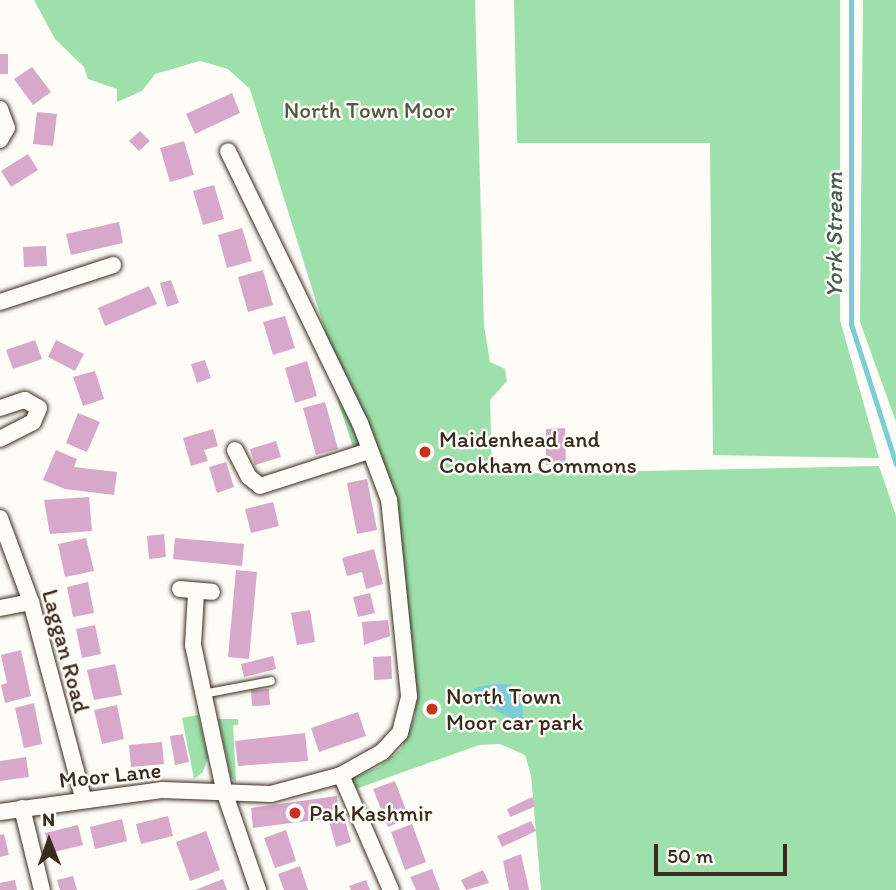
<!DOCTYPE html>
<style>
body{margin:0}
#map{position:relative;width:896px;height:890px;overflow:hidden;background:#fdfcf7;font-family:Itim,sans-serif}
div>[style]{position:absolute}
.green>*{inset:0;background:#9de0ac}
.water>*{inset:0;background:#7bccd4}
.stream>*{height:5px;margin:-2.5px;padding:0 2.5px;transform-origin:2.5px;border-radius:2.5px;background:#7bccd4}
.building>*{inset:0;background:#d7a8c9}
.roads{filter:drop-shadow(0 0 2px #3b2a1e) drop-shadow(0 0 2px #3b2a1e)}
.service>*{height:8px;margin:-4px;padding:0 4px;transform-origin:4px;border-radius:4px;background:#fdfcf7}
.minor>*{height:16px;margin:-8px;padding:0 8px;transform-origin:8px;border-radius:8px;background:#fdfcf7}
.dots>*{width:19px;height:19px;translate:-50% -50%;box-sizing:border-box;border:4px solid #fdfcf7;border-radius:50%}
span{translate:-50% -50%;white-space:nowrap;text-align:center;line-height:1.15;-webkit-text-stroke:5px #fdfcf7;paint-order:stroke}
.park-label{font-size:23px;color:#545842}
.poi-label{font-size:23px;color:#3b2a1e}
.left{translate:0 -50%;text-align:left}
.street-label{font-size:23px;color:#3b2a1e}
.water-label{font-size:24px;color:#4e5b55;font-style:italic}
.north{position:absolute;left:14px;top:806px;width:70px;height:70px;-webkit-text-stroke:5px #fdfcf7;paint-order:stroke;rotate:359deg;font-size:19px;font-weight:700;line-height:28px;text-align:center;color:#3b2a1e}
.north::after{content:'';display:block;margin:auto;width:24px;height:32px;background:#3b2a1e;clip-path:polygon(50% 0,100% 100%,50% 72%,0 100%)}
.scale{position:absolute;left:654px;top:844px;width:133px;height:32px;box-sizing:border-box;border:4px solid #3b2a1e;border-top:0;padding-left:9px;font-size:21px;line-height:24px;white-space:nowrap;color:#3b2a1e;-webkit-text-stroke:5px #fdfcf7;paint-order:stroke}
</style>
<div id="map">
<div class="green">
<div style="clip-path:polygon(34px 0,475px 0,484px 326px,490px 362px,505px 369px,507px 381px,490px 400px,492px 474px,879px 466px,896px 516px,896px 890px,541px 890px,531px 775px,525px 755px,500px 744px,479px 745px,350px 791px,353px 778px,379px 767px,401px 749px,415px 716px,397px 500px,370px 460px,353px 447px,337px 398px,342px 385px,250px 89px,228px 69px,200px 61px,155px 74px,142px 91px,117px 102px,117px 89px,88px 79px,84px 67px,55px 39px)"></div>
<div style="clip-path:polygon(514px 0,840px 0,840px 320px,879px 458px,713px 455px,710px 143px,517px 143px)"></div>
<div style="clip-path:polygon(863px 0,896px 0,896px 422px,860px 322px)"></div>
<div style="clip-path:polygon(198px 715px,208px 757px,203px 772px,194px 779px,182px 718px)"></div>
<div style="clip-path:polygon(218px 719px,238px 719px,238px 725px,233px 725px,236px 782px,231px 778px)"></div>
</div>
<div class="water">
<div style="clip-path:polygon(494px 684px,511px 684px,522px 704px,524px 725px,468px 696px,477px 687px)"></div>
</div>
<div class="stream">
<div style="left:851px;top:0;width:324px;rotate:90deg"></div>
<div style="left:851px;top:324px;width:147px;rotate:72.2deg"></div>
</div>
<div class="building">
<div style="clip-path:polygon(0 54px,8px 54px,8px 74px,0 74px)"></div>
<div style="clip-path:polygon(32px 67px,51px 92px,33px 105px,14px 79px)"></div>
<div style="clip-path:polygon(232px 93px,240px 113px,195px 134px,186px 114px)"></div>
<div style="clip-path:polygon(37px 112px,57px 114px,53px 146px,33px 144px)"></div>
<div style="clip-path:polygon(140px 131px,150px 141px,139px 151px,129px 141px)"></div>
<div style="clip-path:polygon(184px 141px,194px 175px,170px 182px,160px 148px)"></div>
<div style="clip-path:polygon(28px 154px,38px 170px,11px 187px,1px 171px)"></div>
<div style="clip-path:polygon(214px 185px,224px 219px,203px 225px,193px 191px)"></div>
<div style="clip-path:polygon(119px 222px,123px 243px,71px 255px,66px 234px)"></div>
<div style="clip-path:polygon(242px 228px,252px 261px,227px 268px,218px 235px)"></div>
<div style="clip-path:polygon(46px 246px,47px 266px,24px 267px,23px 247px)"></div>
<div style="clip-path:polygon(263px 270px,273px 305px,248px 312px,238px 277px)"></div>
<div style="clip-path:polygon(171px 280px,179px 303px,167px 307px,160px 283px)"></div>
<div style="clip-path:polygon(149px 286px,157px 304px,105px 326px,98px 308px)"></div>
<div style="clip-path:polygon(285px 316px,295px 348px,273px 355px,263px 322px)"></div>
<div style="clip-path:polygon(35px 340px,42px 359px,13px 369px,6px 350px)"></div>
<div style="clip-path:polygon(56px 340px,84px 354px,75px 371px,48px 357px)"></div>
<div style="clip-path:polygon(205px 360px,211px 378px,197px 383px,191px 364px)"></div>
<div style="clip-path:polygon(307px 361px,317px 396px,295px 403px,285px 368px)"></div>
<div style="clip-path:polygon(95px 371px,104px 399px,83px 406px,73px 377px)"></div>
<div style="clip-path:polygon(325px 402px,338px 449px,316px 455px,303px 408px)"></div>
<div style="clip-path:polygon(78px 413px,100px 422px,87px 452px,66px 443px)"></div>
<div style="clip-path:polygon(565px 428px,566px 464px,546px 465px,546px 429px)"></div>
<div style="clip-path:polygon(213px 429px,218px 446px,204px 450px,208px 461px,191px 466px,183px 438px)"></div>
<div style="clip-path:polygon(276px 441px,281px 457px,255px 465px,250px 449px)"></div>
<div style="clip-path:polygon(56px 450px,77px 459px,74px 467px,117px 472px,114px 495px,65px 489px,43px 480px)"></div>
<div style="clip-path:polygon(226px 462px,234px 487px,217px 493px,209px 467px)"></div>
<div style="clip-path:polygon(367px 479px,377px 530px,357px 534px,347px 483px)"></div>
<div style="clip-path:polygon(89px 497px,92px 531px,50px 534px,44px 500px)"></div>
<div style="clip-path:polygon(273px 502px,279px 526px,251px 533px,245px 509px)"></div>
<div style="clip-path:polygon(164px 534px,166px 557px,149px 559px,147px 536px)"></div>
<div style="clip-path:polygon(86px 538px,94px 571px,65px 577px,58px 544px)"></div>
<div style="clip-path:polygon(175px 538px,244px 544px,242px 566px,173px 559px)"></div>
<div style="clip-path:polygon(374px 549px,383px 584px,366px 589px,362px 572px,347px 576px,342px 558px)"></div>
<div style="clip-path:polygon(236px 570px,257px 572px,249px 659px,228px 657px)"></div>
<div style="clip-path:polygon(88px 582px,94px 613px,73px 617px,67px 587px)"></div>
<div style="clip-path:polygon(370px 593px,375px 613px,358px 617px,353px 597px)"></div>
<div style="clip-path:polygon(310px 610px,315px 642px,297px 645px,291px 613px)"></div>
<div style="clip-path:polygon(388px 620px,390px 636px,364px 645px,362px 622px)"></div>
<div style="clip-path:polygon(95px 625px,101px 654px,82px 658px,76px 629px)"></div>
<div style="clip-path:polygon(21px 650px,31px 696px,5px 703px,1px 685px,7px 683px,1px 655px)"></div>
<div style="clip-path:polygon(273px 656px,276px 669px,244px 677px,241px 664px)"></div>
<div style="clip-path:polygon(391px 656px,392px 679px,374px 680px,373px 657px)"></div>
<div style="clip-path:polygon(115px 664px,122px 695px,94px 700px,87px 670px)"></div>
<div style="clip-path:polygon(269px 689px,270px 705px,252px 706px,251px 690px)"></div>
<div style="clip-path:polygon(34px 703px,42px 744px,24px 748px,15px 708px)"></div>
<div style="clip-path:polygon(117px 705px,124px 739px,102px 744px,94px 710px)"></div>
<div style="clip-path:polygon(358px 712px,366px 736px,319px 752px,311px 728px)"></div>
<div style="clip-path:polygon(305px 733px,308px 761px,238px 766px,235px 741px)"></div>
<div style="clip-path:polygon(183px 734px,189px 762px,175px 765px,170px 736px)"></div>
<div style="clip-path:polygon(162px 742px,164px 764px,131px 767px,129px 745px)"></div>
<div style="clip-path:polygon(26px 757px,29px 777px,0 781px,0 761px)"></div>
<div style="clip-path:polygon(395px 781px,409px 818px,388px 827px,373px 789px)"></div>
<div style="clip-path:polygon(337px 796px,339px 817px,253px 828px,251px 808px)"></div>
<div style="clip-path:polygon(532px 797px,536px 806px,510px 817px,507px 809px)"></div>
<div style="clip-path:polygon(168px 816px,173px 836px,141px 844px,136px 824px)"></div>
<div style="clip-path:polygon(344px 817px,351px 842px,336px 847px,329px 821px)"></div>
<div style="clip-path:polygon(122px 819px,127px 841px,95px 849px,90px 827px)"></div>
<div style="clip-path:polygon(531px 821px,536px 831px,502px 847px,497px 836px)"></div>
<div style="clip-path:polygon(412px 824px,426px 862px,405px 870px,391px 832px)"></div>
<div style="clip-path:polygon(78px 825px,83px 845px,50px 853px,45px 833px)"></div>
<div style="clip-path:polygon(286px 830px,296px 861px,275px 868px,264px 838px)"></div>
<div style="clip-path:polygon(206px 831px,220px 870px,190px 881px,176px 842px)"></div>
<div style="clip-path:polygon(4px 834px,9px 855px,0 857px,0 835px)"></div>
<div style="clip-path:polygon(521px 854px,529px 890px,509px 890px,503px 861px)"></div>
<div style="clip-path:polygon(300px 866px,308px 890px,284px 890px,278px 874px)"></div>
<div style="clip-path:polygon(432px 869px,440px 890px,416px 890px,410px 877px)"></div>
<div style="clip-path:polygon(483px 870px,489px 883px,466px 890px,461px 880px)"></div>
<div style="clip-path:polygon(73px 876px,77px 890px,60px 890px,57px 880px)"></div>
<div style="clip-path:polygon(223px 879px,227px 890px,195px 890px)"></div>
<div style="clip-path:polygon(15px 880px,17px 890px,0 890px,0 883px)"></div>
<div style="clip-path:polygon(366px 880px,370px 890px,351px 890px,349px 886px)"></div>
</div>
<div class="roads">
<div class="service">
<div style="left:203px;top:694px;width:69px;rotate:-10.8deg"></div>
</div>
<div class="minor">
<div style="left:0;top:109px;width:20px;rotate:70deg"></div>
<div style="left:7px;top:128px;width:14px;rotate:120deg"></div>
<div style="left:0;top:302px;width:119px;rotate:-18.1deg"></div>
<div style="left:0;top:408px;width:26px;rotate:-18deg"></div>
<div style="left:25px;top:400px;width:16px;rotate:30deg"></div>
<div style="left:39px;top:408px;width:15px;rotate:113deg"></div>
<div style="left:33px;top:422px;width:37px;rotate:153deg"></div>
<div style="left:235px;top:450px;width:30px;rotate:63deg"></div>
<div style="left:249px;top:477px;width:14px;rotate:39deg"></div>
<div style="left:260px;top:486px;width:114px;rotate:-17.8deg"></div>
<div style="left:0;top:518px;width:90px;rotate:69.7deg"></div>
<div style="left:31px;top:602px;width:203px;rotate:75.1deg"></div>
<div style="left:180px;top:589px;width:32px;rotate:5deg"></div>
<div style="left:196px;top:593px;width:52px;rotate:93.3deg"></div>
<div style="left:193px;top:645px;width:152px;rotate:77.9deg"></div>
<div style="left:225px;top:794px;width:102px;rotate:71deg"></div>
<div style="left:0;top:608px;width:32px;rotate:-11deg"></div>
<div style="left:341px;top:775px;width:125px;rotate:66.5deg"></div>
<div style="left:22px;top:808px;width:84px;rotate:76.3deg"></div>
<div style="left:0;top:812px;width:163px;rotate:-7.7deg"></div>
<div style="left:162px;top:790px;width:109px;rotate:2.1deg"></div>
<div style="left:271px;top:794px;width:73px;rotate:-15.2deg"></div>
<div style="left:341px;top:775px;width:47px;rotate:-29.3deg"></div>
<div style="left:382px;top:752px;width:26px;rotate:-47deg"></div>
<div style="left:400px;top:733px;width:38px;rotate:-76deg"></div>
<div style="left:409px;top:696px;width:197px;rotate:-95.8deg"></div>
<div style="left:389px;top:500px;width:82px;rotate:-110.6deg"></div>
<div style="left:360px;top:423px;width:302px;rotate:-115.9deg"></div>
</div>
</div>
<div class="dots">
<div style="left:425px;top:452px;background:#c8321e"></div>
<div style="left:432px;top:709px;background:#c8321e"></div>
<div style="left:295px;top:813px;background:#c8321e"></div>
</div>
<div class="park-label">
<span style="left:369px;top:110px">North Town Moor</span>
</div>
<div class="poi-label">
<span class="left" style="left:439px;top:452px">Maidenhead and<br>Cookham Commons</span>
<span class="left" style="left:446px;top:709px">North Town<br>Moor car park</span>
<span class="left" style="left:309px;top:813px">Pak Kashmir</span>
</div>
<div class="street-label">
<span style="left:66px;top:651px;rotate:75deg">Laggan Road</span>
<span style="left:110px;top:775px;rotate:-6deg">Moor Lane</span>
</div>
<div class="water-label">
<span style="left:834px;top:235px;rotate:-90deg">York Stream</span>
</div>
<div class="north">N</div>
<div class="scale">50 m</div>
</div>
